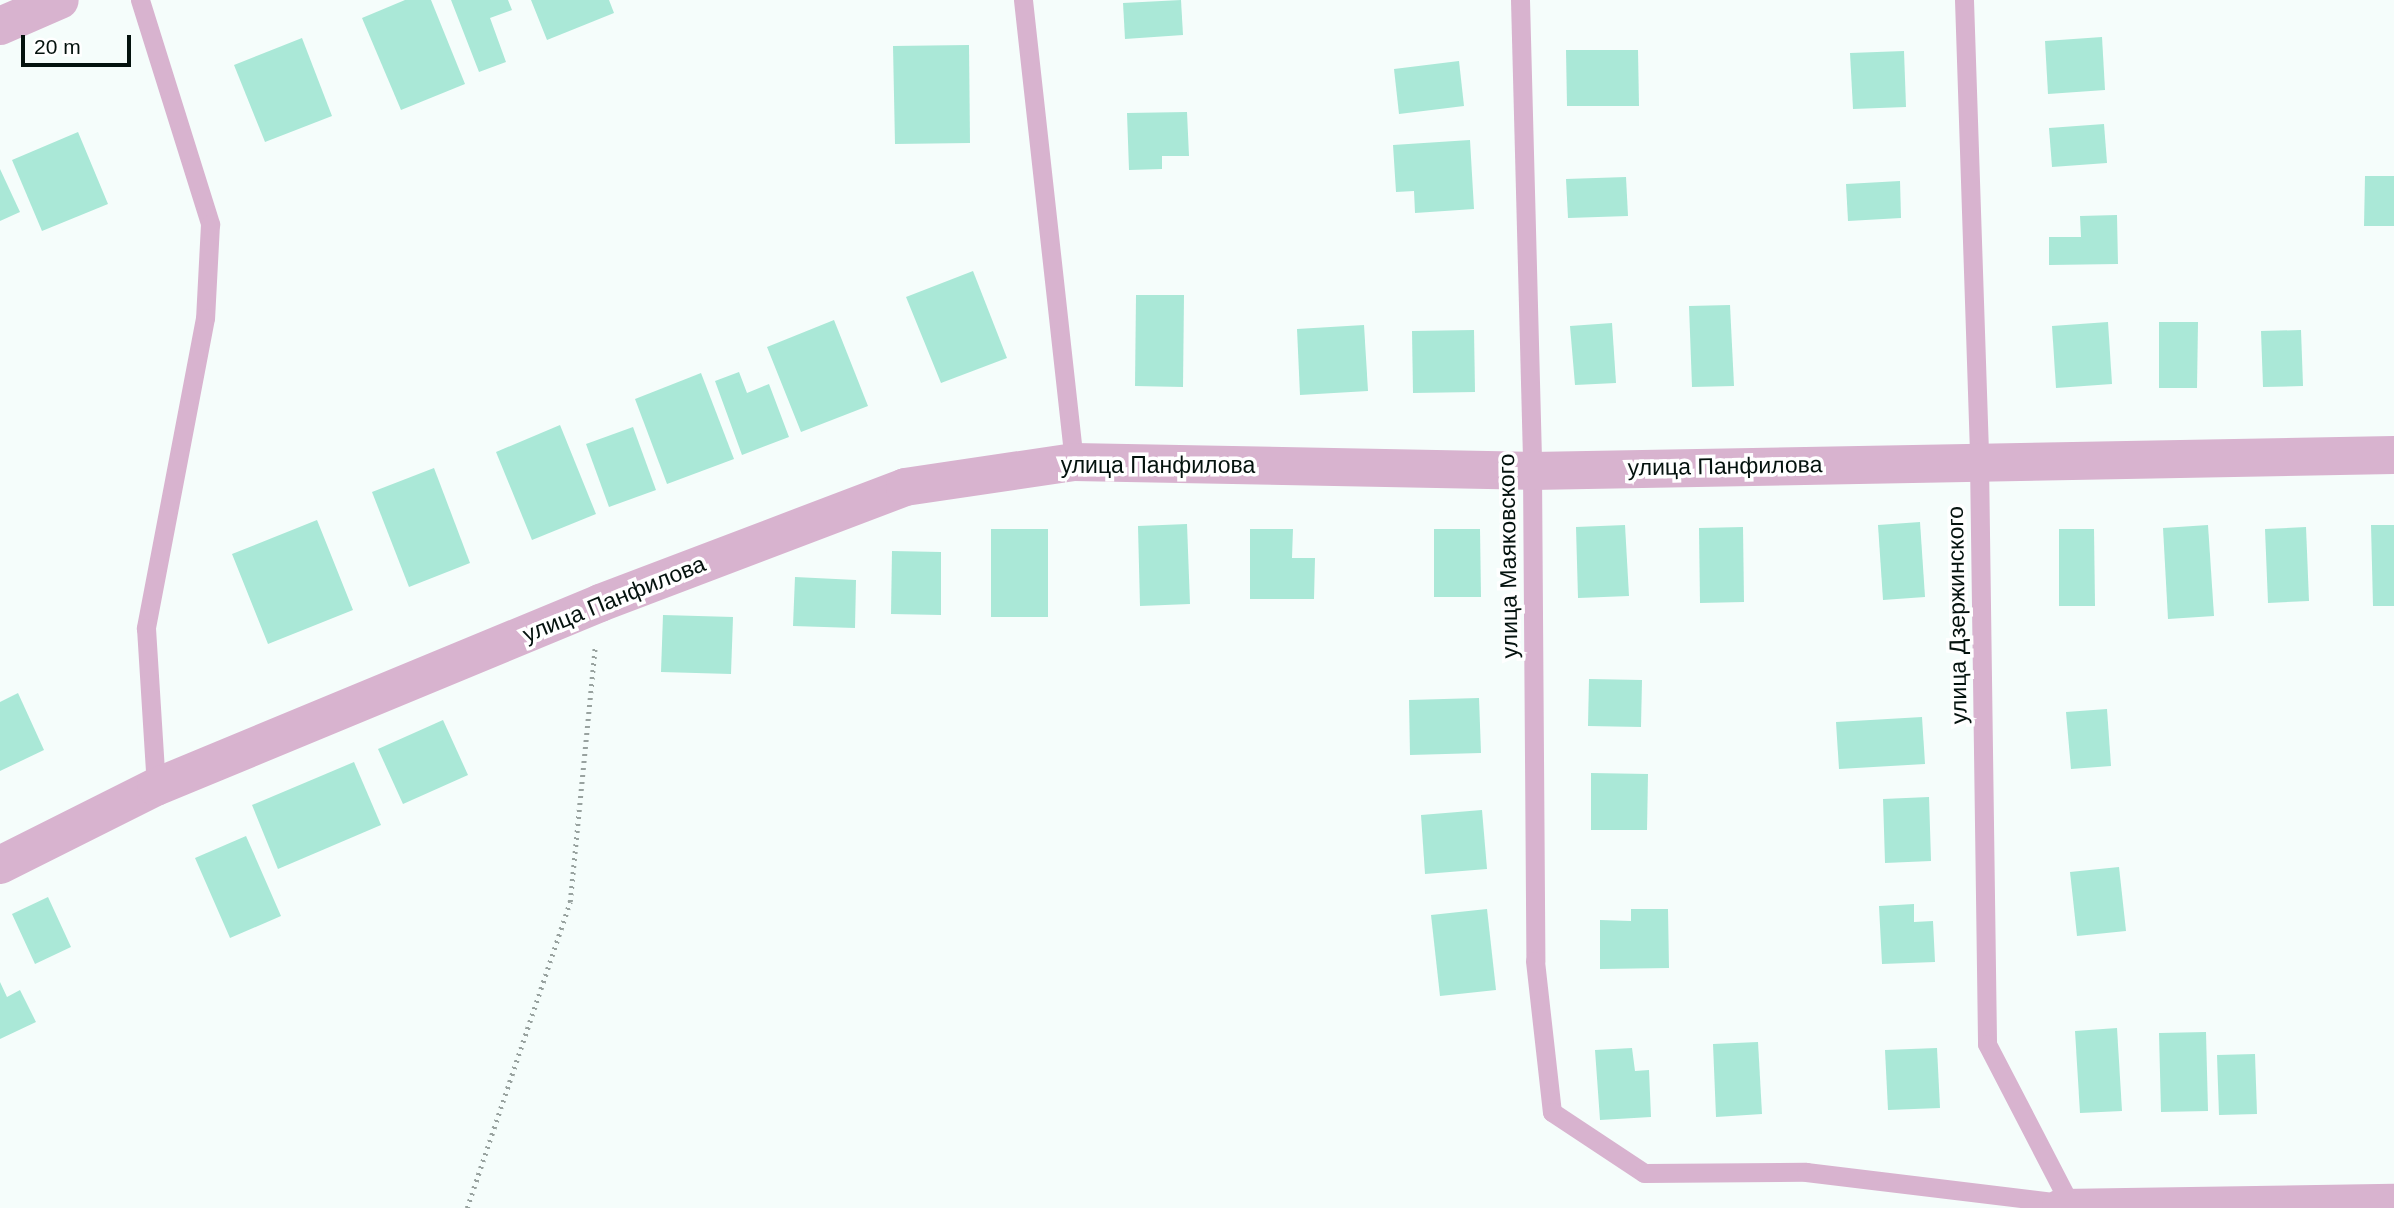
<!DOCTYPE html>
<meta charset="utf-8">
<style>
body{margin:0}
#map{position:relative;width:2394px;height:1208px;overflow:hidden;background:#f5fdfb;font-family:Helvetica,sans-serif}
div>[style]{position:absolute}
.building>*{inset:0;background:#aae8d7}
.path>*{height:4.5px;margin-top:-2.25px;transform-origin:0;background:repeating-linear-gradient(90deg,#98a29f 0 2px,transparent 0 7px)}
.lane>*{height:19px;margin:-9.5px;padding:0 9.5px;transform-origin:9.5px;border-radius:9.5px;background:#d8b3cf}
.street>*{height:38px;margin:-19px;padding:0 19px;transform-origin:19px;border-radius:19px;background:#d8b3cf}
span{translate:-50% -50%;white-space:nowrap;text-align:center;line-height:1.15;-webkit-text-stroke:7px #fff;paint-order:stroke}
.street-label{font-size:23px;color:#04120e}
.scale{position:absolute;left:21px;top:35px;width:110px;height:32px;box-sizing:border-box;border:4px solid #04120e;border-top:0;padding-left:9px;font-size:21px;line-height:24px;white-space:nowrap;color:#04120e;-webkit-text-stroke:5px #fff;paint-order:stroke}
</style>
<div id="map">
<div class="building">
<div style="clip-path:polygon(405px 0,431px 0,465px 84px,401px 110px,362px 18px)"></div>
<div style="clip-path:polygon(451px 0,508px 0,512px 10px,490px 18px,506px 62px,479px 72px)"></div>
<div style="clip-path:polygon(531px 0,609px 0,614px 13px,547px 40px)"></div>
<div style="clip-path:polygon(1181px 0,1183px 35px,1125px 39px,1123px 3px)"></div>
<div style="clip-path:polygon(2102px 37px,2105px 90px,2048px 94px,2045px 41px)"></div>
<div style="clip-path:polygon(302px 38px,332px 116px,265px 142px,234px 65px)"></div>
<div style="clip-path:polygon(969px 45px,970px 143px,895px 144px,893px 46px)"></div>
<div style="clip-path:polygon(1566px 50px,1638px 50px,1639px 106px,1567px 106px)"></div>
<div style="clip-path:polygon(1904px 51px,1906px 107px,1853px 109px,1850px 53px)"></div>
<div style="clip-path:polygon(1459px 61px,1464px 106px,1399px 114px,1394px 69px)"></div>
<div style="clip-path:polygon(1187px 112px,1189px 156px,1162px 156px,1162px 169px,1129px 170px,1127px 113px)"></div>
<div style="clip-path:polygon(2104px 124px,2107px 163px,2052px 167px,2049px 128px)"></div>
<div style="clip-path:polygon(78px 132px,108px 204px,42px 231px,12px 160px)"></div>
<div style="clip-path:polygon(1470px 140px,1474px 209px,1415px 213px,1414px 191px,1396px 192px,1393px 145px)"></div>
<div style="clip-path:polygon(0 169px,20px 212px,0 221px)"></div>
<div style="clip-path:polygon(2365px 176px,2394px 176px,2394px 226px,2364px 226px)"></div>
<div style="clip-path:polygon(1626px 177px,1628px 216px,1568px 218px,1566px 179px)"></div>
<div style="clip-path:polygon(1900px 181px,1901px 218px,1848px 221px,1846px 184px)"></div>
<div style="clip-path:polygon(2117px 215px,2118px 264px,2049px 265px,2049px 237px,2081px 237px,2080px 216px)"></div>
<div style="clip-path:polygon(973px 271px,1007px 358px,941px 383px,906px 297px)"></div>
<div style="clip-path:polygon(1136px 295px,1184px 295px,1183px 387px,1135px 386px)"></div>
<div style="clip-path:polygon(1730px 305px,1734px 386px,1692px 387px,1689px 306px)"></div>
<div style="clip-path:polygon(834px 320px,868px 406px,801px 432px,767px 347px)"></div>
<div style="clip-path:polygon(2108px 322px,2112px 384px,2056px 388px,2052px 326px)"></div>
<div style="clip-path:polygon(2159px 322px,2198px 322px,2197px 388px,2159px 388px)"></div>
<div style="clip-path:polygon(1612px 323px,1616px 383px,1575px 385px,1570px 326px)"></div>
<div style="clip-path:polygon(1364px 325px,1368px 391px,1300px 395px,1297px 329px)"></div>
<div style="clip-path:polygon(1474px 330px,1475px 392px,1413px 393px,1412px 331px)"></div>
<div style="clip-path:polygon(2301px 330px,2303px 386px,2263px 387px,2261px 331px)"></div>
<div style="clip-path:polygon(739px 372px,747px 393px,769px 384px,789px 437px,742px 455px,715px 381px)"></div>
<div style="clip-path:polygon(701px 373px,734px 459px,667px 484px,635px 399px)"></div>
<div style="clip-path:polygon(560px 425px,596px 514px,532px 540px,496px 452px)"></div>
<div style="clip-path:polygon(633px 427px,656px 490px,609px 507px,586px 444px)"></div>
<div style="clip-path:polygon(434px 468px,470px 563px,409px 587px,372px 492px)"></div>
<div style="clip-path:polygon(317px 520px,353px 610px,268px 644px,232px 554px)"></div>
<div style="clip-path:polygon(1920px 522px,1925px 597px,1883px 600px,1878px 525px)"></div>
<div style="clip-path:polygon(1187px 524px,1190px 604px,1140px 606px,1138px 526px)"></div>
<div style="clip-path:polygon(1625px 525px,1629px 596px,1578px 598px,1576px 527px)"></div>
<div style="clip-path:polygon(2208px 525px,2214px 616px,2168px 619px,2163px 528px)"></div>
<div style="clip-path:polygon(2371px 525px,2394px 525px,2394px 606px,2373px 606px)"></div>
<div style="clip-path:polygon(1743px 527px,1744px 602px,1700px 603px,1699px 528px)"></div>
<div style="clip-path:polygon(2306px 527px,2309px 601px,2268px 603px,2265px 529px)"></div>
<div style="clip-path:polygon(991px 529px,1048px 529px,1048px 617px,991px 617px)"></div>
<div style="clip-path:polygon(1250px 529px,1293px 529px,1292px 558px,1315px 558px,1314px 599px,1250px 599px)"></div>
<div style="clip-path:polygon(1434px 529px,1480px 529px,1481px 597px,1434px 597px)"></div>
<div style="clip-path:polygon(2059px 529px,2094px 529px,2095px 606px,2059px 606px)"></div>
<div style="clip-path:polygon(892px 551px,941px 552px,941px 615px,891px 614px)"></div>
<div style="clip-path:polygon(795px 577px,856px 580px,855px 628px,793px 626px)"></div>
<div style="clip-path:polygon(663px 615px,733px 617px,731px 674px,661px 672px)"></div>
<div style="clip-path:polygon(1589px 679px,1642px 680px,1641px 727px,1588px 726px)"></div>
<div style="clip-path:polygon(18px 693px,44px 750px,0 771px,0 702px)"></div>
<div style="clip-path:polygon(1479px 698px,1481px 753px,1410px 755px,1409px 700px)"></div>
<div style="clip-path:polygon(2107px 709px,2111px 766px,2071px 769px,2066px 712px)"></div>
<div style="clip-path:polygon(1922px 717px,1925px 764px,1839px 769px,1836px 722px)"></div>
<div style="clip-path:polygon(443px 720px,468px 775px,403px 804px,378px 749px)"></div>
<div style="clip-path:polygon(354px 762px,381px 825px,278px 869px,252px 805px)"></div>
<div style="clip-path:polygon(1591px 773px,1648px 774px,1647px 830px,1591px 830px)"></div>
<div style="clip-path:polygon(1929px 797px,1931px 861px,1885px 863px,1883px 799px)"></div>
<div style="clip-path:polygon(1482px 810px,1487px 869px,1425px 874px,1421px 815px)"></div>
<div style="clip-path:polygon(246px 836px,281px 916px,230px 938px,195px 858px)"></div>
<div style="clip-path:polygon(2119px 867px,2126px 931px,2077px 936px,2070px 872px)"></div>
<div style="clip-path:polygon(48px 897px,71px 947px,35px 964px,12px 914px)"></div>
<div style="clip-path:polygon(1914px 904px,1914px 922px,1933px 921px,1935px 962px,1882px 964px,1879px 906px)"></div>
<div style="clip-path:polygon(1487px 909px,1496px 990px,1440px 996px,1431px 915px)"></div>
<div style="clip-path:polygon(1631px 909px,1668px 909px,1669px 968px,1600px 969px,1600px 920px,1631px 921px)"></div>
<div style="clip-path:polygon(0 982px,7px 997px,20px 990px,36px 1022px,0 1039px)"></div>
<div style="clip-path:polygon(2117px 1028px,2122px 1111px,2080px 1113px,2075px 1031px)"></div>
<div style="clip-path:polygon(2206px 1032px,2208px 1111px,2161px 1112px,2159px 1033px)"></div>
<div style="clip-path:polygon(1758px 1042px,1762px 1114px,1716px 1117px,1713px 1044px)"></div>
<div style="clip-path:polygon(1632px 1048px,1635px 1071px,1649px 1070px,1651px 1117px,1600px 1120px,1595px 1050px)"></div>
<div style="clip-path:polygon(1937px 1048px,1940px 1108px,1888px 1110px,1885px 1050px)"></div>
<div style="clip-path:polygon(2255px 1054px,2257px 1114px,2219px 1115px,2217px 1055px)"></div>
</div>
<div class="path">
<div style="left:467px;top:1208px;width:323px;rotate:-71.4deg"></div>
<div style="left:570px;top:902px;width:257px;rotate:-84.4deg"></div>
</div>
<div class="lane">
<div style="left:140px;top:0;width:235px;rotate:72.6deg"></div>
<div style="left:210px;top:224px;width:94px;rotate:93deg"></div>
<div style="left:205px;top:318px;width:316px;rotate:100.8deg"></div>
<div style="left:146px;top:628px;width:159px;rotate:86.4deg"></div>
<div style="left:1023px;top:0;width:465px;rotate:83.7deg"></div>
<div style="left:1520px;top:0;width:471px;rotate:88.5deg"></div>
<div style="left:1532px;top:471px;width:490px;rotate:89.6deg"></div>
<div style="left:1535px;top:961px;width:152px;rotate:83.6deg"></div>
<div style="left:1552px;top:1112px;width:110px;rotate:33.5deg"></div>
<div style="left:1644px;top:1173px;width:162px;rotate:-0.4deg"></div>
<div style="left:1806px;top:1172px;width:265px;rotate:6.9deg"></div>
<div style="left:1964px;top:0;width:461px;rotate:88.1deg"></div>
<div style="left:1979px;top:461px;width:583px;rotate:89.21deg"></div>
<div style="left:1987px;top:1044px;width:180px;rotate:62.6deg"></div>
</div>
<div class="street">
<div style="left:0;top:26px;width:65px;rotate:-23.4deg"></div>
<div style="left:0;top:865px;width:174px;rotate:-26.6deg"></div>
<div style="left:156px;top:787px;width:481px;rotate:-22.5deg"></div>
<div style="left:600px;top:603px;width:326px;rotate:-20.8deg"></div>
<div style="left:905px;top:487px;width:171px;rotate:-8.4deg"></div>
<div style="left:1074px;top:462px;width:458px;rotate:1.1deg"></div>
<div style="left:1532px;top:471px;width:862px;rotate:-1.06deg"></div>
<div style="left:2061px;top:1208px;width:333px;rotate:-0.9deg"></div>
</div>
<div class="street-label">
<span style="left:1158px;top:465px">улица Панфилова</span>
<span style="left:1725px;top:466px;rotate:-1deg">улица Панфилова</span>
<span style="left:1508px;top:556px;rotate:-91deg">улица Маяковского</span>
<span style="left:614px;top:599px;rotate:-22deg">улица Панфилова</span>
<span style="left:1957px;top:615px;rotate:-91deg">улица Дзержинского</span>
</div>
<div class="scale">20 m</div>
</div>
